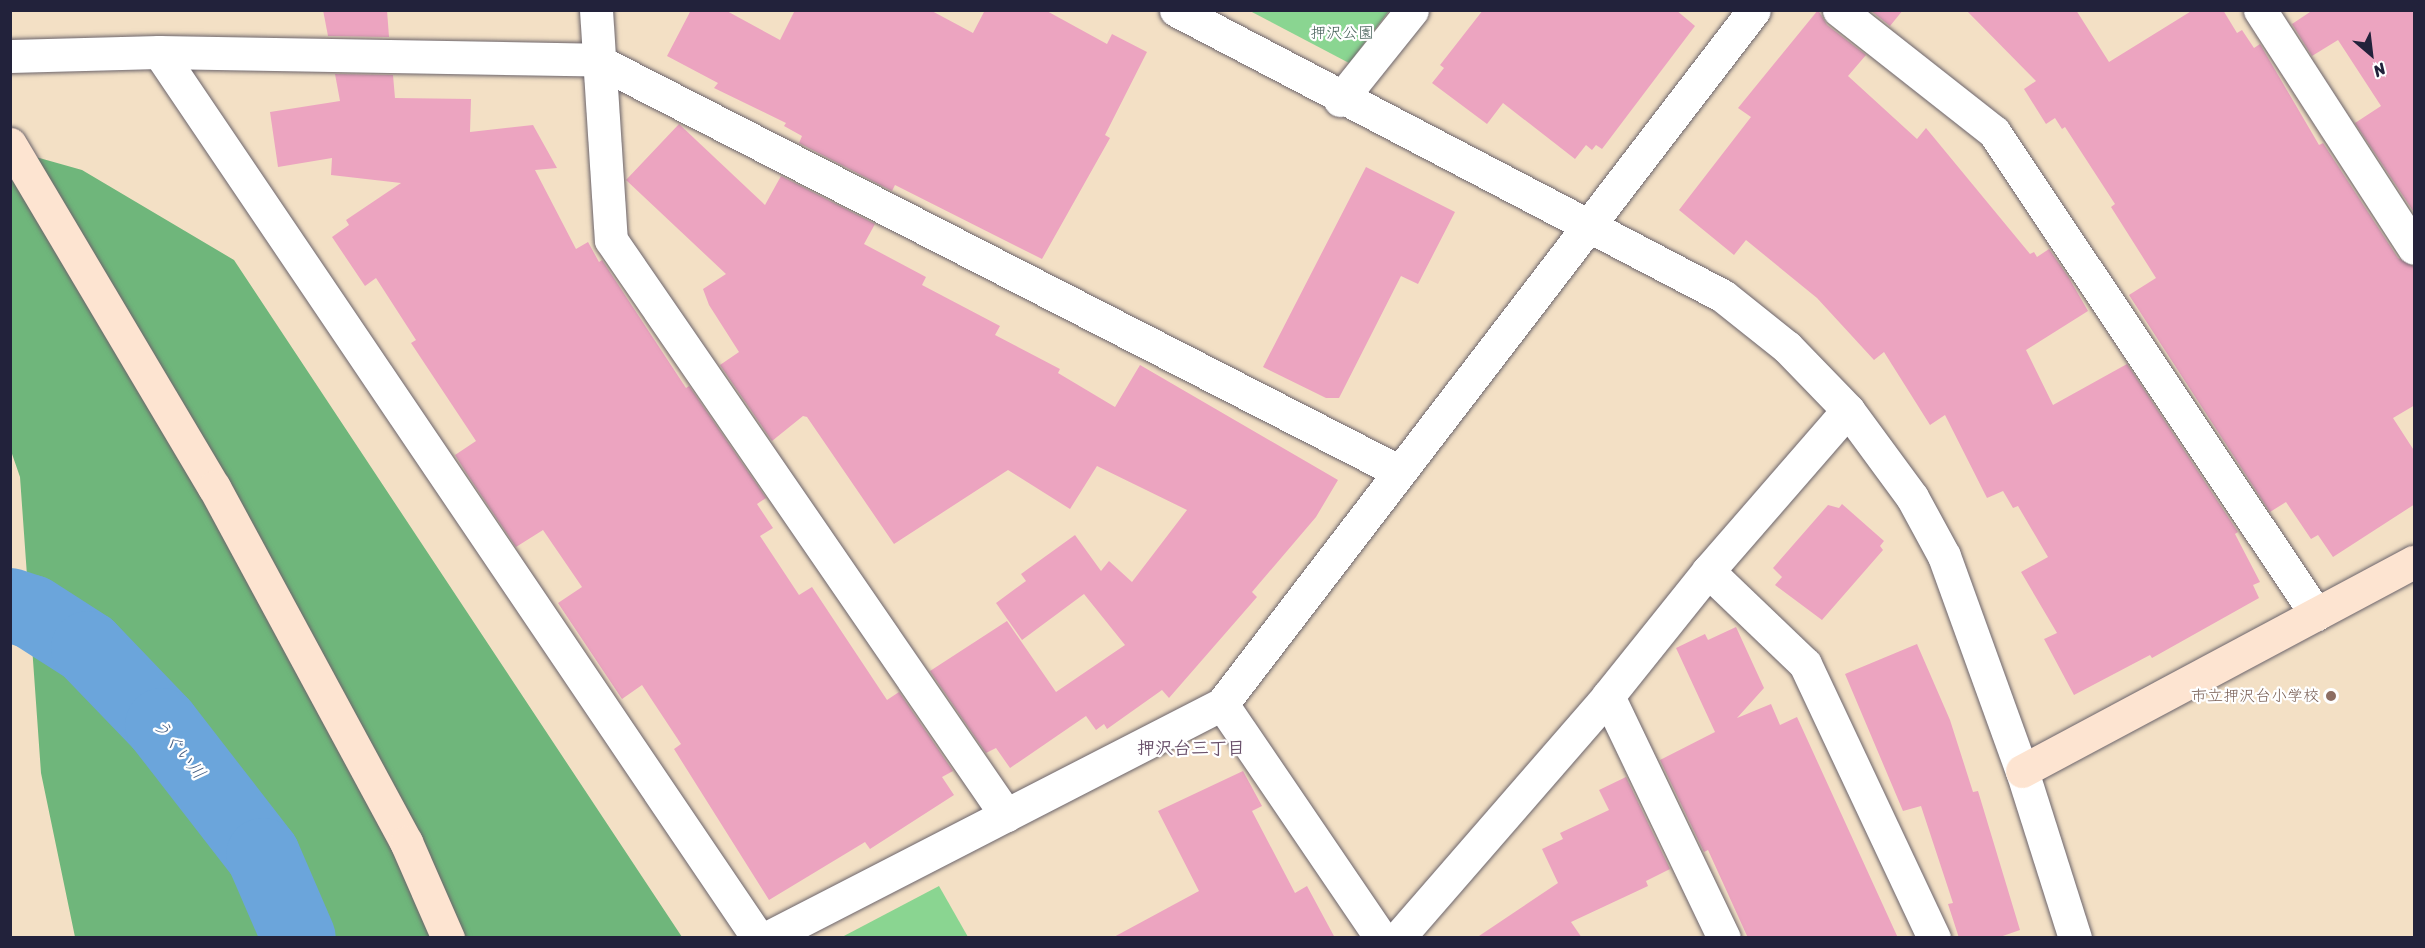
<!DOCTYPE html>
<meta charset="utf-8">
<style>
body{margin:0}
#map{position:relative;width:2425px;height:948px;overflow:hidden;background:#f3e0c5;font-family:Sriracha,"Klee One",sans-serif}
div>[style]{position:absolute}
.green>*{inset:0;background:#8ad591}
.forest>*{inset:0;background:#6fb67b}
.river>*{height:74px;margin:-37px;padding:0 37px;transform-origin:37px;border-radius:37px;background:#6ba5db}
.building>*{inset:0;background:#eca4c0}
.roads{filter:drop-shadow(0 0 2px #6b646b) drop-shadow(0 0 2px #6b646b)}
.street>*{height:33px;margin:-16.5px;padding:0 16.5px;transform-origin:16.5px;border-radius:16.5px;background:#fff}
.secondary>*{height:33px;margin:-16.5px;padding:0 16.5px;transform-origin:16.5px;border-radius:16.5px;background:#fde4d1}
.dots>*{width:16px;height:16px;translate:-50% -50%;box-sizing:border-box;border:3px solid #fff;border-radius:50%}
span{translate:-50% -50%;white-space:nowrap;text-align:center;line-height:1.15;-webkit-text-stroke:4.5px #fff;paint-order:stroke}
.park-label{font-size:16px;color:#466159}
.education-label{font-size:16px;color:#785e54}
.right{translate:-100% -50%;text-align:right}
.neighbourhood-label{font-size:18px;color:#69506a;font-weight:700}
.water-label{font-size:18px;color:#435d83;font-style:italic}
.frame{position:absolute;inset:0;border:12px solid #22223b;pointer-events:none}
.north{position:absolute;left:2341px;top:24px;width:60px;height:60px;-webkit-text-stroke:4px #fff;paint-order:stroke;rotate:152deg;font-size:16px;font-weight:700;line-height:24px;text-align:center;color:#22223b}
.north::after{content:'';display:block;margin:auto;width:21px;height:27px;background:#22223b;clip-path:polygon(50% 0,100% 100%,50% 72%,0 100%)}
</style>
<div id="map">
<div class="green">
<div style="clip-path:polygon(1250px 11px,1389px 11px,1349px 63px)"></div>
<div style="clip-path:polygon(939px 886px,968px 937px,842px 937px)"></div>
</div>
<div class="forest">
<div style="clip-path:polygon(11px 150px,82px 170px,234px 260px,682px 937px,75px 937px,41px 773px,20px 477px,11px 451px)"></div>
</div>
<div class="river">
<div style="left:10px;top:605px;width:23px;rotate:18deg"></div>
<div style="left:32px;top:612px;width:67px;rotate:32.7deg"></div>
<div style="left:88px;top:648px;width:107px;rotate:46.1deg"></div>
<div style="left:162px;top:725px;width:165px;rotate:52.2deg"></div>
<div style="left:263px;top:855px;width:90px;rotate:66.6deg"></div>
</div>
<div class="building">
<div style="clip-path:polygon(323px 10px,387px 10px,389px 37px,328px 36px)"></div>
<div style="clip-path:polygon(691px 10px,725px 10px,780px 40px,795px 10px,930px 10px,973px 33px,985px 10px,1045px 10px,1107px 44px,1112px 34px,1147px 52px,1105px 135px,1110px 138px,1042px 259px,895px 185px,892px 191px,799px 143px,802px 136px,784px 126px,786px 123px,714px 88px,718px 83px,667px 56px)"></div>
<div style="clip-path:polygon(1483px 10px,1676px 10px,1695px 26px,1602px 149px,1596px 145px,1592px 150px,1586px 145px,1575px 159px,1503px 103px,1487px 124px,1432px 83px,1444px 68px,1440px 65px)"></div>
<div style="clip-path:polygon(1818px 10px,1827px 25px,1866px 55px,1848px 76px,1917px 139px,1926px 128px,2030px 254px,2034px 252px,2037px 257px,2049px 249px,2069px 278px,2088px 311px,2026px 350px,2053px 405px,2127px 364px,2238px 532px,2235px 534px,2260px 582px,2253px 585px,2259px 598px,2152px 658px,2150px 655px,2074px 695px,2044px 639px,2057px 633px,2021px 572px,2048px 557px,2018px 506px,2013px 508px,2003px 491px,1987px 498px,1945px 415px,1930px 425px,1884px 352px,1874px 360px,1817px 298px,1746px 240px,1734px 255px,1679px 210px,1751px 117px,1738px 108px)"></div>
<div style="clip-path:polygon(1870px 10px,1903px 10px,1890px 26px)"></div>
<div style="clip-path:polygon(1966px 10px,2076px 10px,2109px 62px,2193px 10px,2223px 10px,2237px 33px,2242px 30px,2254px 48px,2260px 44px,2319px 145px,2323px 143px,2398px 258px,2415px 267px,2415px 405px,2393px 418px,2415px 452px,2415px 504px,2333px 557px,2318px 535px,2311px 539px,2286px 502px,2270px 512px,2129px 295px,2156px 278px,2111px 207px,2115px 204px,2065px 127px,2062px 129px,2055px 118px,2046px 124px,2024px 89px,2036px 81px)"></div>
<div style="clip-path:polygon(2313px 10px,2415px 10px,2415px 214px,2355px 123px,2381px 106px,2338px 40px,2312px 56px,2292px 24px)"></div>
<div style="clip-path:polygon(335px 74px,393px 75px,395px 98px,471px 99px,470px 132px,533px 125px,557px 168px,535px 170px,576px 249px,588px 242px,599px 262px,602px 260px,686px 388px,689px 386px,766px 498px,757px 504px,773px 528px,760px 536px,799px 595px,812px 587px,887px 700px,899px 692px,953px 771px,942px 777px,954px 795px,870px 849px,865px 842px,769px 900px,674px 749px,681px 744px,642px 685px,622px 699px,558px 603px,582px 587px,543px 530px,516px 547px,467px 474px,455px 455px,476px 441px,411px 343px,416px 340px,376px 278px,365px 286px,332px 237px,349px 225px,346px 220px,401px 183px,331px 175px,332px 158px,278px 167px,270px 112px,340px 101px)"></div>
<div style="clip-path:polygon(679px 124px,765px 205px,781px 176px,875px 224px,864px 244px,926px 277px,922px 285px,1000px 326px,995px 335px,1060px 369px,1058px 373px,1115px 407px,1140px 365px,1338px 480px,1316px 517px,1252px 592px,1257px 597px,1169px 698px,1162px 690px,1107px 729px,1104px 724px,1096px 730px,1086px 716px,1010px 768px,996px 748px,986px 753px,930px 671px,1007px 621px,1056px 692px,1125px 645px,1084px 594px,1022px 640px,996px 603px,1026px 581px,1021px 574px,1075px 535px,1101px 571px,1109px 561px,1132px 582px,1187px 510px,1097px 466px,1070px 509px,1008px 470px,894px 544px,807px 417px,803px 416px,772px 441px,720px 365px,739px 352px,709px 305px,703px 289px,726px 274px,626px 180px)"></div>
<div style="clip-path:polygon(1366px 167px,1455px 212px,1418px 284px,1401px 276px,1339px 398px,1326px 398px,1263px 367px)"></div>
<div style="clip-path:polygon(1842px 504px,1884px 541px,1880px 546px,1883px 550px,1822px 620px,1775px 585px,1782px 577px,1773px 568px,1828px 505px,1839px 508px)"></div>
<div style="clip-path:polygon(1736px 627px,1764px 688px,1737px 718px,1771px 704px,1780px 725px,1797px 717px,1898px 938px,1748px 938px,1708px 850px,1704px 852px,1660px 760px,1715px 732px,1676px 648px,1705px 634px,1708px 640px)"></div>
<div style="clip-path:polygon(1917px 644px,1950px 720px,1973px 792px,1978px 791px,2020px 930px,1997px 938px,1959px 938px,1948px 904px,1953px 903px,1921px 806px,1903px 811px,1845px 674px)"></div>
<div style="clip-path:polygon(1243px 771px,1262px 806px,1252px 811px,1295px 893px,1307px 886px,1335px 938px,1112px 938px,1199px 891px,1158px 811px)"></div>
<div style="clip-path:polygon(1626px 777px,1670px 869px,1646px 881px,1648px 886px,1571px 922px,1582px 938px,1476px 938px,1558px 883px,1542px 849px,1563px 839px,1560px 833px,1609px 810px,1599px 790px)"></div>
</div>
<div class="roads">
<div class="street">
<div style="left:596px;top:10px;width:230px;rotate:86.3deg"></div>
<div style="left:611px;top:240px;width:698px;rotate:55.51deg"></div>
<div style="left:1176px;top:10px;width:617px;rotate:27.6deg"></div>
<div style="left:1723px;top:296px;width:82px;rotate:38.6deg"></div>
<div style="left:1787px;top:347px;width:88px;rotate:45.9deg"></div>
<div style="left:1848px;top:410px;width:108px;rotate:53.7deg"></div>
<div style="left:1912px;top:497px;width:67px;rotate:61.5deg"></div>
<div style="left:1944px;top:556px;width:229px;rotate:70.1deg"></div>
<div style="left:2022px;top:771px;width:175px;rotate:72.4deg"></div>
<div style="left:1839px;top:10px;width:197px;rotate:38.2deg"></div>
<div style="left:1994px;top:132px;width:580px;rotate:56.26deg"></div>
<div style="left:2260px;top:10px;width:283px;rotate:57.1deg"></div>
<div style="left:159px;top:52px;width:1069px;rotate:55.94deg"></div>
<div style="left:10px;top:56px;width:149px;rotate:-1.5deg"></div>
<div style="left:159px;top:52px;width:437px;rotate:1deg"></div>
<div style="left:596px;top:60px;width:903px;rotate:27.13deg"></div>
<div style="left:1340px;top:100px;width:115px;rotate:-51.3deg"></div>
<div style="left:1708px;top:571px;width:134px;rotate:43.8deg"></div>
<div style="left:1805px;top:664px;width:303px;rotate:64.8deg"></div>
<div style="left:1608px;top:696px;width:268px;rotate:64.4deg"></div>
<div style="left:1222px;top:704px;width:283px;rotate:55.8deg"></div>
<div style="left:767px;top:938px;width:512px;rotate:-27.22deg"></div>
<div style="left:1222px;top:704px;width:874px;rotate:-52.53deg"></div>
<div style="left:1398px;top:938px;width:320px;rotate:-49deg"></div>
<div style="left:1608px;top:696px;width:160px;rotate:-51.3deg"></div>
<div style="left:1708px;top:571px;width:213px;rotate:-49deg"></div>
</div>
<div class="secondary">
<div style="left:10px;top:144px;width:399px;rotate:59.3deg"></div>
<div style="left:214px;top:487px;width:404px;rotate:61.6deg"></div>
<div style="left:406px;top:842px;width:105px;rotate:66.4deg"></div>
<div style="left:2022px;top:771px;width:444px;rotate:-28.1deg"></div>
</div>
</div>
<div class="dots">
<div style="left:2331px;top:696px;background:#8d6e63"></div>
</div>
<div class="park-label">
<span style="left:1342px;top:33px">押沢公園</span>
</div>
<div class="education-label">
<span class="right" style="left:2319px;top:696px">市立押沢台小学校</span>
</div>
<div class="neighbourhood-label">
<span style="left:1191px;top:748px">押沢台三丁目</span>
</div>
<div class="water-label">
<span style="left:179px;top:749px;rotate:51deg">うぐい川</span>
</div>
<div class="frame"></div>
<div class="north">N</div>
</div>
